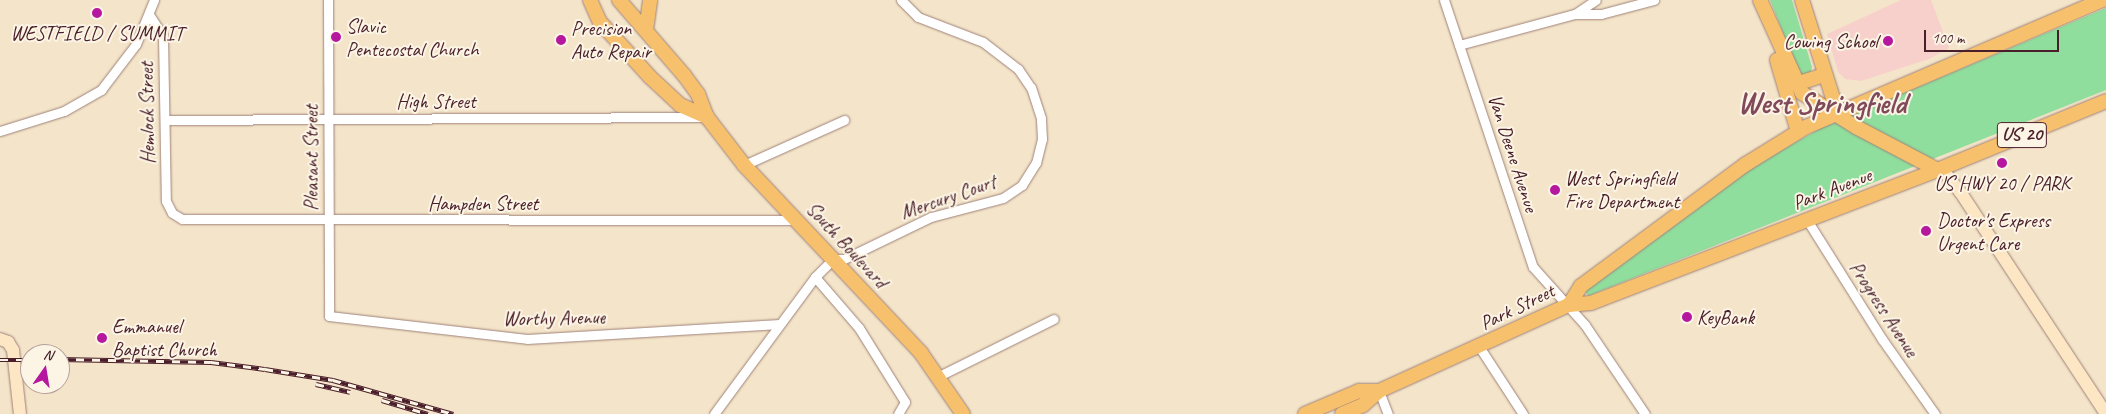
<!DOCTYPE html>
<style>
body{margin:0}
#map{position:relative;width:2106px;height:414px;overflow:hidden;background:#f4e4c9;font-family:Caveat,sans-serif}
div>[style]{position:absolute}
.built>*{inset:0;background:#f7d0cc}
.green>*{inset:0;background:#8fde9d}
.roads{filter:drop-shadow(0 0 1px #9f827a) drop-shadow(0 0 1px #9f827a)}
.street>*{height:9px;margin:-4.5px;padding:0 4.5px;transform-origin:4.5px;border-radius:4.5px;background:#fff}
.secondary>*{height:12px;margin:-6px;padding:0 6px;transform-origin:6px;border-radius:6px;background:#fce6c4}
.primary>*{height:14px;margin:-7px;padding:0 7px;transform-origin:7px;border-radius:7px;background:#f7c06c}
.rail>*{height:4.5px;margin-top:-2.25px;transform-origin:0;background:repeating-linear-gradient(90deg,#fcf5e5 0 8px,#4a1f2b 0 16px);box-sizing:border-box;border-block:1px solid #4a1f2b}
.dots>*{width:14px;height:14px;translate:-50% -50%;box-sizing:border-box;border:2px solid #fcf5e5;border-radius:50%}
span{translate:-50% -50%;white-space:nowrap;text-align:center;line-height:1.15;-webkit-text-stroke:4px #fcf5e5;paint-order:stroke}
.shield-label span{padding:1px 4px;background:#fcf5e5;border:1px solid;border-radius:4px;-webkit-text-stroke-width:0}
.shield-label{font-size:19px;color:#4a1f2b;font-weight:700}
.poi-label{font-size:20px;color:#4a1f2b}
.left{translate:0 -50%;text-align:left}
.right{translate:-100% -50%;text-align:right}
.street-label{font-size:20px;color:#4a1f2b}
.town-label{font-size:30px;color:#814a5b;font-weight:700}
.north{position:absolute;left:20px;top:344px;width:50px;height:50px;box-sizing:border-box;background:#fcf5e5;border:1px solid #b59f9b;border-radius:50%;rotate:13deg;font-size:14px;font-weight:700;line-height:20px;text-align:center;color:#4a1f2b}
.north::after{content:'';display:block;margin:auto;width:18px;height:22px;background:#b5179e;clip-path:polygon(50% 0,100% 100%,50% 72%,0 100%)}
.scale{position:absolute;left:1924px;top:30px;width:135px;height:22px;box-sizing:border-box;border:2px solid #4a1f2b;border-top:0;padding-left:6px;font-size:15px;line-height:18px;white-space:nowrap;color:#4a1f2b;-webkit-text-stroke:4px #fcf5e5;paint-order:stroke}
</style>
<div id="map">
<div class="built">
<div style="clip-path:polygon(1901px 0,1931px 0,1949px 48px,1929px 59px,1861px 81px,1845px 79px,1838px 72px,1827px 34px)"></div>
</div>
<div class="green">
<div style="clip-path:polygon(1770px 0,1792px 0,1812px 67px,1810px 75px,1800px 76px)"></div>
<div style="clip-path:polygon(2106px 8px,2106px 90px,1588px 296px,1585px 291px,1757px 164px,1823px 127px)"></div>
</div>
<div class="roads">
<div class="street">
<div style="left:328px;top:0;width:316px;rotate:89.8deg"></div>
<div style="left:329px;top:316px;width:199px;rotate:6.6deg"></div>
<div style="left:527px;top:339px;width:253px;rotate:-3.4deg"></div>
<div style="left:1444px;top:0;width:281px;rotate:71.6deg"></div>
<div style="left:1533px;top:267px;width:78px;rotate:48.1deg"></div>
<div style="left:1585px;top:325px;width:107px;rotate:56deg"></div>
<div style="left:1575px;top:14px;width:26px"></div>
<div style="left:1601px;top:14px;width:55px;rotate:-14.8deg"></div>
<div style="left:150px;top:16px;width:24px;rotate:57deg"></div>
<div style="left:163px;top:36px;width:165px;rotate:89deg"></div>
<div style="left:166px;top:201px;width:13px;rotate:63deg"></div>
<div style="left:172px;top:213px;width:12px;rotate:31deg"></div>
<div style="left:182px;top:219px;width:614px;rotate:0.09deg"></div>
<div style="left:1459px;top:45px;width:120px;rotate:-15deg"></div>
<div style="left:1575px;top:14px;width:25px;rotate:-34deg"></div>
<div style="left:165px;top:120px;width:537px;rotate:-0.32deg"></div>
<div style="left:0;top:131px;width:67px;rotate:-17.4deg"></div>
<div style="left:64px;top:111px;width:43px;rotate:-29.6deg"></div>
<div style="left:101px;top:90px;width:58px;rotate:-52.7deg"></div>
<div style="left:136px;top:44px;width:48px;rotate:-67.8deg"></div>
<div style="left:744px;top:165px;width:110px;rotate:-24.2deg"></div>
<div style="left:1807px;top:220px;width:141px;rotate:57.8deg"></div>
<div style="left:1882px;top:339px;width:92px;rotate:54.8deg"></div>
<div style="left:815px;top:277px;width:67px;rotate:49.2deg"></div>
<div style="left:859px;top:328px;width:87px;rotate:58.1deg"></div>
<div style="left:905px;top:402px;width:14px;rotate:120deg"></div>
<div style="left:1480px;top:348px;width:79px;rotate:56.9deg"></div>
<div style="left:939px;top:376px;width:128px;rotate:-26.4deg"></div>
<div style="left:1379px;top:391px;width:25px;rotate:69deg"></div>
<div style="left:714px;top:414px;width:170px;rotate:-53.6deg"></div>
<div style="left:815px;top:277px;width:25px;rotate:-45deg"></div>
<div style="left:833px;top:259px;width:11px"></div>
<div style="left:844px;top:259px;width:97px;rotate:-25.8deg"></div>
<div style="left:931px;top:217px;width:74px;rotate:-14.8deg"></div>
<div style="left:1003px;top:198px;width:23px;rotate:-34deg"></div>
<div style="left:1022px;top:185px;width:26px;rotate:-58deg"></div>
<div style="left:1036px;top:163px;width:25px;rotate:-76deg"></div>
<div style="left:1042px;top:139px;width:21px;rotate:-93deg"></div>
<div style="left:1041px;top:118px;width:32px;rotate:-108deg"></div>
<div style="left:1031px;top:88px;width:23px;rotate:-124deg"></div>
<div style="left:1018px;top:69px;width:44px;rotate:-142.4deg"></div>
<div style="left:983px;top:42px;width:70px;rotate:-159deg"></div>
<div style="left:918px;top:17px;width:24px;rotate:-135deg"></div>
</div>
<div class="secondary">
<div style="left:1938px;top:170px;width:9px;rotate:27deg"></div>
<div style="left:1946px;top:174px;width:24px;rotate:52deg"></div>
<div style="left:1961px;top:193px;width:264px;rotate:56.7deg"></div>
<div style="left:0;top:339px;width:9px;rotate:21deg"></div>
<div style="left:8px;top:342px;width:9px;rotate:58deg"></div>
<div style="left:13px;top:350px;width:64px;rotate:83.8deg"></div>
</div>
<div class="primary">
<div style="left:590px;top:0;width:24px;rotate:66deg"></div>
<div style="left:600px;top:22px;width:74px;rotate:47.7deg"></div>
<div style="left:650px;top:77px;width:41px;rotate:43deg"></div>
<div style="left:680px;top:105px;width:30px;rotate:24deg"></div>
<div style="left:619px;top:0;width:99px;rotate:49.1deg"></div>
<div style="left:684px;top:75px;width:24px;rotate:54deg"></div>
<div style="left:698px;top:94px;width:25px;rotate:69deg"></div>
<div style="left:707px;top:117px;width:61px;rotate:52.4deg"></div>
<div style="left:744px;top:165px;width:258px;rotate:46.7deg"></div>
<div style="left:921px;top:353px;width:74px;rotate:55.5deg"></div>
<div style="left:1760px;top:0;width:102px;rotate:65.7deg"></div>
<div style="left:1802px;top:93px;width:64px;rotate:32.2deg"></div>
<div style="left:1856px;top:127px;width:93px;rotate:27.7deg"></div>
<div style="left:1802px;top:0;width:120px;rotate:72.5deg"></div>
<div style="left:646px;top:30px;width:30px;rotate:-82deg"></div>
<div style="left:1777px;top:60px;width:75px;rotate:73.7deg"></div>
<div style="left:1796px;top:84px;width:29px;rotate:-18deg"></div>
<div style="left:1569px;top:305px;width:22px;rotate:-5deg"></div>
<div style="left:1591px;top:303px;width:376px;rotate:-21deg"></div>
<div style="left:1942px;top:168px;width:177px;rotate:-22.2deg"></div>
<div style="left:1305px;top:414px;width:59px;rotate:-23.1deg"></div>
<div style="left:1359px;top:391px;width:20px"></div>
<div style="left:1342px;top:414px;width:23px;rotate:-23deg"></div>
<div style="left:1363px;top:405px;width:21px;rotate:-41deg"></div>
<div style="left:1379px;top:391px;width:209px;rotate:-24.4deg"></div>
<div style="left:1569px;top:305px;width:22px;rotate:-58deg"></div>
<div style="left:1581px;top:286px;width:205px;rotate:-36.5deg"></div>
<div style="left:1746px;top:164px;width:70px;rotate:-31.7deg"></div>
<div style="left:1806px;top:127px;width:323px;rotate:-23.2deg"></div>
</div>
</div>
<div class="rail">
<div style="left:60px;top:359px;width:151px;rotate:1.1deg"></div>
<div style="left:211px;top:362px;width:54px;rotate:7.4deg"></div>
<div style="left:265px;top:369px;width:69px;rotate:9.2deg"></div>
<div style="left:333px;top:380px;width:125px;rotate:15.8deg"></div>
<div style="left:0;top:360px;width:30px"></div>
<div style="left:316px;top:384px;width:35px;rotate:13deg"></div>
<div style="left:382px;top:400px;width:48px;rotate:16.9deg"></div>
</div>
<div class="dots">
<div style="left:97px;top:13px;background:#b5179e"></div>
<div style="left:336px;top:37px;background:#b5179e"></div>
<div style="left:561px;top:40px;background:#b5179e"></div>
<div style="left:1888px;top:41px;background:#b5179e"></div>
<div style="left:2002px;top:163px;background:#b5179e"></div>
<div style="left:1555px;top:190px;background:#b5179e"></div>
<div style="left:1926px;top:231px;background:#b5179e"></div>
<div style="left:1687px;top:317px;background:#b5179e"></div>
<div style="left:102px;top:338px;background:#b5179e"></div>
</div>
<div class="shield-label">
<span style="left:2022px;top:135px">US 20</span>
</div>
<div class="poi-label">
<span class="left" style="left:346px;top:38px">Slavic<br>Pentecostal Church</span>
<span class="left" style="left:571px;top:40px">Precision<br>Auto Repair</span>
<span style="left:97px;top:33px">WESTFIELD / SUMMIT</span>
<span class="right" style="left:1878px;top:41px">Cowing School</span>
<span class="left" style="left:1565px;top:190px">West Springfield<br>Fire Department</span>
<span style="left:2002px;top:183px">US HWY 20 / PARK</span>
<span class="left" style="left:1937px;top:232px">Doctor's Express<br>Urgent Care</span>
<span class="left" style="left:1697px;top:317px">KeyBank</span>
<span class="left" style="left:112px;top:338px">Emmanuel<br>Baptist Church</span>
</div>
<div class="street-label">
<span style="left:436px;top:101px">High Street</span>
<span style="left:147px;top:113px;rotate:-91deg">Hemlock Street</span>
<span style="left:1513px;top:153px;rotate:72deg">Van Deene Avenue</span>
<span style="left:311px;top:158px;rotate:-90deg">Pleasant Street</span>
<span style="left:1832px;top:189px;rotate:-21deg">Park Avenue</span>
<span style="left:948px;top:197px;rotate:-19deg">Mercury Court</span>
<span style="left:483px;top:203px">Hampden Street</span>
<span style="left:847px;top:245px;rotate:47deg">South Boulevard</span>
<span style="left:1517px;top:307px;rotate:-26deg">Park Street</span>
<span style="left:1884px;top:309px;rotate:57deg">Progress Avenue</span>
<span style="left:554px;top:318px;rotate:-1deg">Worthy Avenue</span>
</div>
<div class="town-label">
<span style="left:1822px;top:103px">West Springfield</span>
</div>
<div class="north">N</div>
<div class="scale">100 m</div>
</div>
